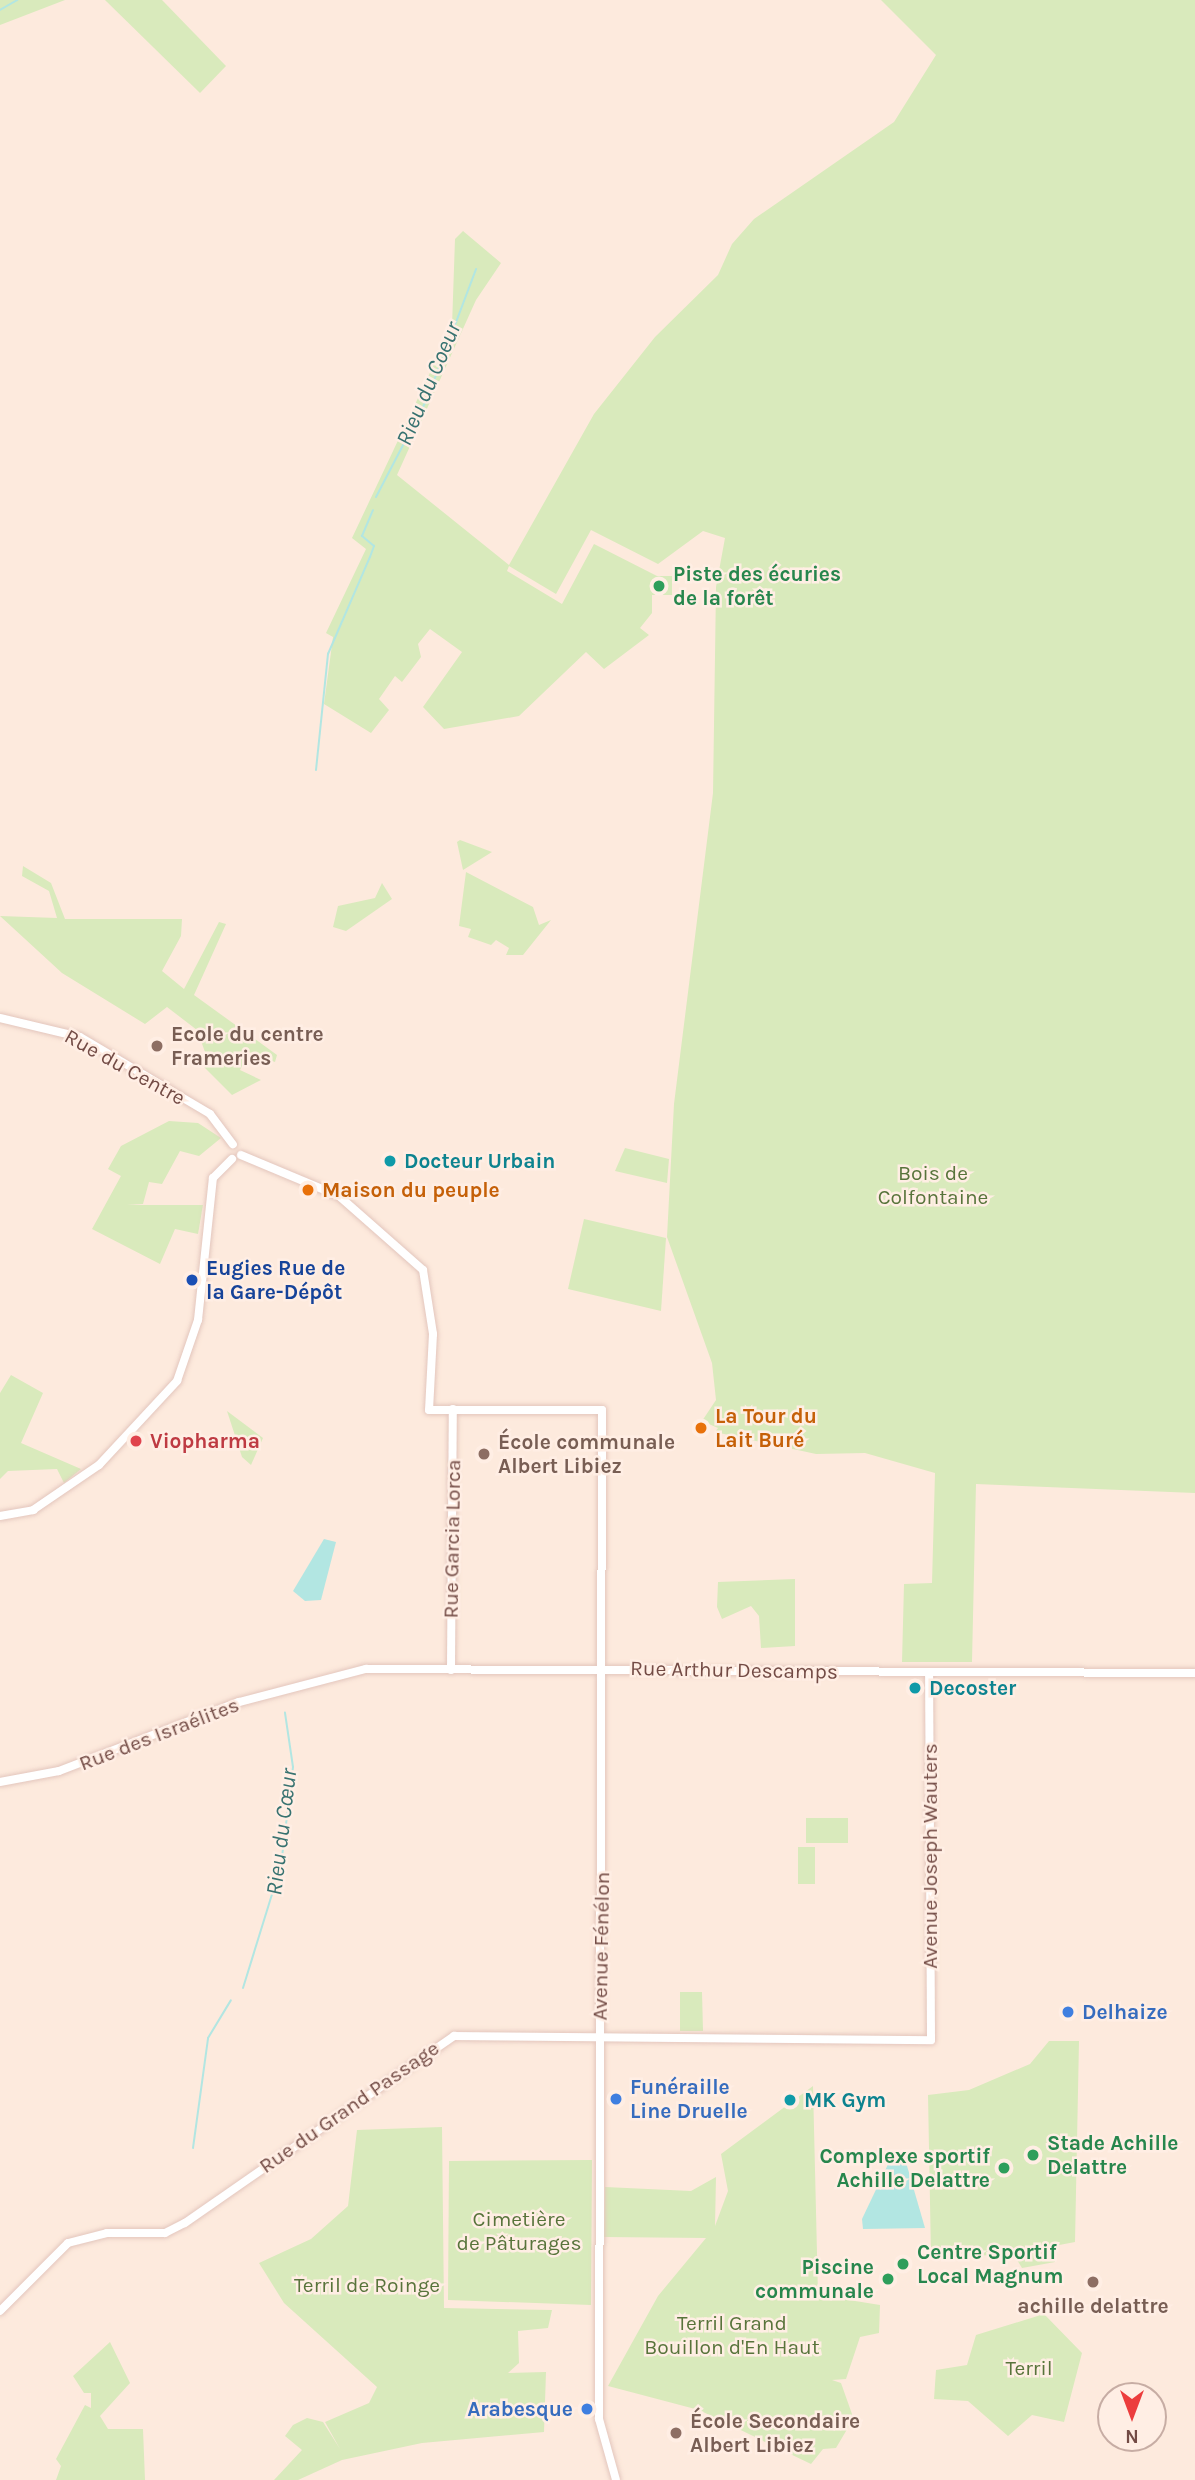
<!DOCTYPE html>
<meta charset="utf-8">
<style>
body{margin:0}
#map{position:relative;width:1195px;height:2480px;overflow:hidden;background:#fdeadd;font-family:Karla,sans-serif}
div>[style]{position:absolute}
.green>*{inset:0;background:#d9eabc}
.water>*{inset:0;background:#b2e6e2}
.stream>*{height:2px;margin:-1px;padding:0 1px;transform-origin:1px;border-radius:1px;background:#b2e6e2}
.roads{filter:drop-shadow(0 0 2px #e3c6bd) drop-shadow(0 0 2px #e3c6bd)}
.tertiary>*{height:8px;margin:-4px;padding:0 4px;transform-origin:4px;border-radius:4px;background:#fff}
.dots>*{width:19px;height:19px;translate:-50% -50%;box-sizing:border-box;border:4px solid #ffeee4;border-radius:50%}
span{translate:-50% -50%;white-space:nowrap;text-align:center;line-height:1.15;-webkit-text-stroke:5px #ffeee4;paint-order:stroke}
.leisure-label{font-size:21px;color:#27864d;font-weight:700}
.left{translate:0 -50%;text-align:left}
.right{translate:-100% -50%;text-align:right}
.education-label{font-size:21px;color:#785e54;font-weight:700}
.street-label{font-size:21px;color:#734b45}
.culture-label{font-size:21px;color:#0d838f;font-weight:700}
.park-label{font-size:21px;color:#58743b}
.food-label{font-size:21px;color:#c56008;font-weight:700}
.transit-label{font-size:21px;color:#164399;font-weight:700}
.health-label{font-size:21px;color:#be3a42;font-weight:700}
.shop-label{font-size:21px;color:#366cbe;font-weight:700}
.water-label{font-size:23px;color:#377270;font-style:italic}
.north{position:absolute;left:1097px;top:2382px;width:70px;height:70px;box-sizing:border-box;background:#ffeee4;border:2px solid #c7ada4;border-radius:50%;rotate:180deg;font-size:19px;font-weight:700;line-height:28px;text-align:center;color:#734b45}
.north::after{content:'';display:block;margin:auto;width:24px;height:32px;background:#ec3d3d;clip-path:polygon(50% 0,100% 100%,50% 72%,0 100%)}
</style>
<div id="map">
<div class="green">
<div style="clip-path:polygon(0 0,65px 0,0 25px)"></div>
<div style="clip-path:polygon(105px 0,162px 0,226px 66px,200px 93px)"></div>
<div style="clip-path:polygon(881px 0,1195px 0,1195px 1493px,976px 1484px,972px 1662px,902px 1662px,904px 1584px,932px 1583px,935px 1473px,865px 1453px,816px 1454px,715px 1432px,718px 1428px,702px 1421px,716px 1400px,712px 1363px,667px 1237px,674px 1104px,713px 793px,716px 587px,725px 538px,703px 531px,658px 564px,591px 530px,556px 594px,509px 566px,507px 571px,562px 604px,594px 544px,657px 576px,672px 576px,672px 595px,652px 595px,652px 613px,640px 628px,649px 635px,604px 669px,586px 652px,519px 716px,444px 729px,423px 707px,462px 652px,430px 629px,418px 644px,421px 657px,402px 682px,395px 676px,379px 699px,389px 710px,371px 733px,324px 704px,333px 637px,326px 633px,366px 549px,352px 538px,452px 326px,455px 239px,463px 231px,501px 263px,476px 300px,397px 475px,509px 565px,594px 414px,655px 337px,718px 275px,732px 244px,754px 219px,894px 122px,936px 55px)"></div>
<div style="clip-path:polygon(457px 842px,460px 840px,492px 852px,463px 870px)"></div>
<div style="clip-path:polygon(23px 866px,51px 883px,65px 919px,182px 919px,181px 936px,162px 971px,184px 989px,219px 922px,226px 924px,194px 995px,277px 1055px,275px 1062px,249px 1052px,240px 1070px,261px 1080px,232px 1095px,198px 1061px,205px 1052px,197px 1030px,167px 1007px,145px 1024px,62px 973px,0 916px,57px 918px,49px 891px,22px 876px)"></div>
<div style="clip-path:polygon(466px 872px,533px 907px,539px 925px,551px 920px,523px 955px,506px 955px,509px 948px,496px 940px,491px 945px,468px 937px,471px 929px,459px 926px)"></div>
<div style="clip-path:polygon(382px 883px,392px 899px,346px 931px,333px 927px,338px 906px,375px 898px)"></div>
<div style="clip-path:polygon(169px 1121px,198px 1123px,221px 1138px,199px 1156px,180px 1151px,162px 1184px,149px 1182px,143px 1204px,127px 1205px,203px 1205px,198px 1234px,175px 1229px,160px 1264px,92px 1229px,121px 1176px,108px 1169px,121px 1146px)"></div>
<div style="clip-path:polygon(625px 1148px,669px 1159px,667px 1183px,615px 1171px)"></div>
<div style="clip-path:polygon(584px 1219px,666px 1238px,661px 1311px,568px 1289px)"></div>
<div style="clip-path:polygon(11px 1375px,43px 1393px,21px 1443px,81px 1469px,64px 1483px,57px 1469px,8px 1471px,0 1479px,0 1393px)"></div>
<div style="clip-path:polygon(227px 1411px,263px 1438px,251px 1465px,242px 1457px)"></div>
<div style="clip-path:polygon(795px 1579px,795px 1646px,761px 1648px,759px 1616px,751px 1606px,722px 1619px,717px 1607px,718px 1582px)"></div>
<div style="clip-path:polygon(806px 1818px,848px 1818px,848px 1843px,806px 1843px)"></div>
<div style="clip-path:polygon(798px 1847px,815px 1847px,815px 1884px,798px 1884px)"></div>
<div style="clip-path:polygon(680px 1992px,702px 1992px,703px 2031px,680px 2031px)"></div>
<div style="clip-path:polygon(1049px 2041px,1079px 2041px,1075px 2242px,1054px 2246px,1055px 2262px,1022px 2268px,1014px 2255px,931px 2256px,928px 2095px,969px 2090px,1030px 2064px)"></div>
<div style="clip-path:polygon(813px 2086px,818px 2295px,880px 2305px,879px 2333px,860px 2337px,846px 2379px,832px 2380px,841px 2383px,852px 2414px,849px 2426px,836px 2448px,823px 2449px,811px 2464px,699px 2410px,608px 2386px,658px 2296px,706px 2238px,604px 2237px,605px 2187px,691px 2191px,716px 2177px,715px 2226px,728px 2191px,721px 2154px)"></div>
<div style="clip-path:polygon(442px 2127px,444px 2308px,552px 2310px,548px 2328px,518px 2331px,519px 2363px,508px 2373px,546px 2372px,544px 2432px,422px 2443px,342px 2460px,298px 2480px,274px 2480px,302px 2450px,285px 2436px,293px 2425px,307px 2418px,323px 2422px,340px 2449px,325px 2422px,369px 2403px,377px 2387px,284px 2303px,259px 2263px,311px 2239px,348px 2206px,357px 2130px)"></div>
<div style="clip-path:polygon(592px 2160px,591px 2305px,448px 2300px,449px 2161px)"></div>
<div style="clip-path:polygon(1044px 2314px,1082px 2353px,1064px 2422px,1032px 2415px,1008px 2436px,968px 2401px,934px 2399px,936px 2370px,967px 2365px,976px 2335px)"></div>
<div style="clip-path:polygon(110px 2342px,130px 2383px,100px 2416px,108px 2429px,143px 2429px,145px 2480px,56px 2480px,61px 2466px,56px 2459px,85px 2405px,91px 2408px,91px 2393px,84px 2393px,73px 2376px)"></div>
</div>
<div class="water">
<div style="clip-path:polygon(324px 1539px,336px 1542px,321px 1600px,305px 1601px,293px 1591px)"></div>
<div style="clip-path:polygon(903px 2152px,925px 2228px,863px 2229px,862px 2219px,891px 2158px)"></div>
</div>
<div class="stream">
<div style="left:0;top:10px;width:20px;rotate:-30deg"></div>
<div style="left:376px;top:497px;width:110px;rotate:-62.5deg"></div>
<div style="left:427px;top:399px;width:139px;rotate:-69.3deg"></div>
<div style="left:316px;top:770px;width:117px;rotate:-84.1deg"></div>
<div style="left:328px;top:654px;width:106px;rotate:-66.6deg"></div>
<div style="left:370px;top:557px;width:12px;rotate:-70deg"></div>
<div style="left:374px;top:546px;width:16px;rotate:-140deg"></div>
<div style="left:362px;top:536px;width:28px;rotate:-67deg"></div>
<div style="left:243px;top:1988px;width:129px;rotate:-72.8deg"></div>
<div style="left:281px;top:1865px;width:99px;rotate:-83deg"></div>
<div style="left:293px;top:1767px;width:55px;rotate:-98.4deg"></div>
<div style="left:193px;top:2148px;width:111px;rotate:-82.2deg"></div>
<div style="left:208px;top:2038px;width:44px;rotate:-58.8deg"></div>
</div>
<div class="roads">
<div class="tertiary">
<div style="left:0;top:1018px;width:82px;rotate:13.4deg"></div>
<div style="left:80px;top:1037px;width:151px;rotate:30.6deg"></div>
<div style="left:210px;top:1114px;width:38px;rotate:53deg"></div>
<div style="left:241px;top:1155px;width:106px;rotate:22.7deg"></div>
<div style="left:339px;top:1196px;width:112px;rotate:41.4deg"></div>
<div style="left:423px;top:1270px;width:65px;rotate:81.1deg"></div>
<div style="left:433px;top:1334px;width:76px;rotate:93deg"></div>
<div style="left:429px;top:1410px;width:173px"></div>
<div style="left:602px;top:1410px;width:1009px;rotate:90.17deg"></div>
<div style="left:599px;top:2419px;width:63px;rotate:74.4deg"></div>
<div style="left:0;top:1516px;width:34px;rotate:-10deg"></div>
<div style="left:33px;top:1510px;width:80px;rotate:-34.3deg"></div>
<div style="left:99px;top:1465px;width:115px;rotate:-47.1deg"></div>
<div style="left:177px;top:1381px;width:65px;rotate:-71deg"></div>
<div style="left:198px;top:1320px;width:143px;rotate:-84deg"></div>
<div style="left:213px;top:1178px;width:27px;rotate:-45deg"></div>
<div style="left:451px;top:1670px;width:261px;rotate:-89.6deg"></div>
<div style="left:0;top:1782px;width:60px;rotate:-10.6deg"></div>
<div style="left:59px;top:1771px;width:193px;rotate:-21deg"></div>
<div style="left:239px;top:1702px;width:131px;rotate:-14.6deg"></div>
<div style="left:366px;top:1669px;width:829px;rotate:0.28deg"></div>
<div style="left:0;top:2311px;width:96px;rotate:-45deg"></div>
<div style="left:68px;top:2243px;width:40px;rotate:-14.4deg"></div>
<div style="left:107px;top:2233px;width:58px"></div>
<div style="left:165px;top:2233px;width:22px;rotate:-27deg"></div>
<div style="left:185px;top:2223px;width:328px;rotate:-34.8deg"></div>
<div style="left:454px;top:2036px;width:477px;rotate:0.5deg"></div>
<div style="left:931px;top:2040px;width:368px;rotate:-90.3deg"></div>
</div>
</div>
<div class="dots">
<div style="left:659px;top:586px;background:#2e9e5b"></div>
<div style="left:157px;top:1046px;background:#8d6e63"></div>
<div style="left:390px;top:1161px;background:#0f9aa8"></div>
<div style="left:308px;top:1190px;background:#e8710a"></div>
<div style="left:192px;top:1280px;background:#1a4fb4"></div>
<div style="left:701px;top:1428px;background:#e8710a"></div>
<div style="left:136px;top:1441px;background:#e0444e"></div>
<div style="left:484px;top:1454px;background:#8d6e63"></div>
<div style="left:915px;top:1688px;background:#0f9aa8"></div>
<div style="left:1068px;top:2012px;background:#3f7fe0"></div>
<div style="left:616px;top:2099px;background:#3f7fe0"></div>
<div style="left:790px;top:2100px;background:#0f9aa8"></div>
<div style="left:1033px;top:2155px;background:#2e9e5b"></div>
<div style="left:1004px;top:2168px;background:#2e9e5b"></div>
<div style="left:903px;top:2264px;background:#2e9e5b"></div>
<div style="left:888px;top:2279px;background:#2e9e5b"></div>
<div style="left:1093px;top:2282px;background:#8d6e63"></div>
<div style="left:587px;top:2409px;background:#3f7fe0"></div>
<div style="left:676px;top:2433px;background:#8d6e63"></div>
</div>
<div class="leisure-label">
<span class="left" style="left:673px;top:586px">Piste des écuries<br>de la forêt</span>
<span class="left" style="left:1047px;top:2155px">Stade Achille<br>Delattre</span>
<span class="right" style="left:990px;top:2168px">Complexe sportif<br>Achille Delattre</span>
<span class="left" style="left:917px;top:2264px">Centre Sportif<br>Local Magnum</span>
<span class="right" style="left:874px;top:2279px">Piscine<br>communale</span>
</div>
<div class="education-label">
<span class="left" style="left:171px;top:1046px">Ecole du centre<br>Frameries</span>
<span class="left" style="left:498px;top:1454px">École communale<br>Albert Libiez</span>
<span style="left:1093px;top:2306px">achille delattre</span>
<span class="left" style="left:690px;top:2433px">École Secondaire<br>Albert Libiez</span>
</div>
<div class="street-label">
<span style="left:125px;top:1067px;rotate:29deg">Rue du Centre</span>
<span style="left:452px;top:1539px;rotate:-89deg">Rue Garcia Lorca</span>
<span style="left:734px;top:1670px;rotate:1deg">Rue Arthur Descamps</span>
<span style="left:159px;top:1734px;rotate:-21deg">Rue des Israélites</span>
<span style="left:930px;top:1856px;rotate:-90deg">Avenue Joseph Wauters</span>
<span style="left:601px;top:1946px;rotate:-89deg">Avenue Fénélon</span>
<span style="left:349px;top:2107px;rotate:-35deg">Rue du Grand Passage</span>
</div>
<div class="culture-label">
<span class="left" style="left:404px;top:1161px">Docteur Urbain</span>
<span class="left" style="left:929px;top:1688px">Decoster</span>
<span class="left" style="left:804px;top:2100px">MK Gym</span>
</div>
<div class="park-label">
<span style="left:933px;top:1185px">Bois de<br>Colfontaine</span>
<span style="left:519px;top:2231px">Cimetière<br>de Pâturages</span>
<span style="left:367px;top:2285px">Terril de Roinge</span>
<span style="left:732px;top:2335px">Terril Grand<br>Bouillon d'En Haut</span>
<span style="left:1029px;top:2368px">Terril</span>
</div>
<div class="food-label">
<span class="left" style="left:322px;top:1190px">Maison du peuple</span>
<span class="left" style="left:715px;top:1428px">La Tour du<br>Lait Buré</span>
</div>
<div class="transit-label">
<span class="left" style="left:206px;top:1280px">Eugies Rue de<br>la Gare-Dépôt</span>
</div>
<div class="health-label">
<span class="left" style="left:150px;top:1441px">Viopharma</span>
</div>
<div class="shop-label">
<span class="left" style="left:1082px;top:2012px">Delhaize</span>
<span class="left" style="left:630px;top:2099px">Funéraille<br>Line Druelle</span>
<span class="right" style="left:573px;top:2409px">Arabesque</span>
</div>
<div class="water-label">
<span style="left:429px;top:384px;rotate:-67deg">Rieu du Coeur</span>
<span style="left:282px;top:1832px;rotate:-83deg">Rieu du Cœur</span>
</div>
<div class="north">N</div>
</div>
